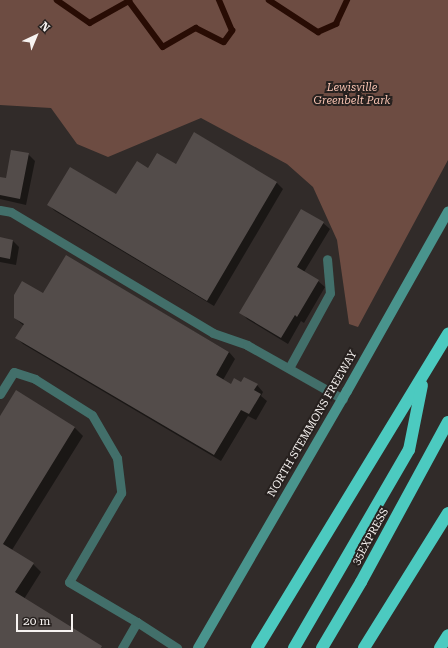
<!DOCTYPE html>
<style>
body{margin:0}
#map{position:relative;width:448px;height:648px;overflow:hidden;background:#312b29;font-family:"Roboto Serif",serif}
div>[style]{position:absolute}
.green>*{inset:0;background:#6d4c42}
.shadow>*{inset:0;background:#0007}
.stream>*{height:5.5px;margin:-2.75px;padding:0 2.75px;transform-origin:2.75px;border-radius:2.75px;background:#280c04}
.building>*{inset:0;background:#534c4a}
.lane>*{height:9px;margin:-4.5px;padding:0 4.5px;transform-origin:4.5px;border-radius:4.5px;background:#426f6a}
.secondary>*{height:10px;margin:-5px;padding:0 5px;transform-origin:5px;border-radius:5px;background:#49948d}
.highway>*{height:12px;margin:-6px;padding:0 6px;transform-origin:6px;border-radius:6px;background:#4ccac0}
span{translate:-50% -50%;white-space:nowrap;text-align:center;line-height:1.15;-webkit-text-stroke:4px #27211f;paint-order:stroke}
.park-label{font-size:11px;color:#f6c2b1;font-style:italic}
.street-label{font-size:11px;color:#f7f3f1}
.north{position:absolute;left:16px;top:16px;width:40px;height:40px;-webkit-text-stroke:3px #27211f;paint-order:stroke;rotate:44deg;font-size:11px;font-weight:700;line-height:16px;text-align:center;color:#f7f3f1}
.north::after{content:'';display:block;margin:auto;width:14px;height:18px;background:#f7f3f1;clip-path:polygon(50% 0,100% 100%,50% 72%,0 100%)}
.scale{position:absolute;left:16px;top:614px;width:57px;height:18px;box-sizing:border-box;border:2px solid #f7f3f1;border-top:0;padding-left:5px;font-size:12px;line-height:14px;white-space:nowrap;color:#f7f3f1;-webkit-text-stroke:3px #27211f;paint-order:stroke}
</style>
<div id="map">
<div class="green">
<div style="clip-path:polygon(0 0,448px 0,448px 160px,358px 327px,349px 324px,337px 240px,313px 187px,287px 164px,201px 118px,108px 157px,77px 144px,51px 108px,0 105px)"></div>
</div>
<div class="shadow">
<div style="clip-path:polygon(195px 133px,277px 183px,283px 189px,214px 306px,55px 211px,48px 204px,117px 196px,149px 169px,176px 165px)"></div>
<div style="clip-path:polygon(28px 154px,35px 161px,26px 205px,0 199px,0 178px,6px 179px)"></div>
<div style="clip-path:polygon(323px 223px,330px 229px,304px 272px,318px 281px,325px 287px,304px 323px,301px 321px,288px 344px,247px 319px,241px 312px)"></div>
<div style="clip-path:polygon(0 238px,13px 241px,19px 247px,16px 265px,0 262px)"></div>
<div style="clip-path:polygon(66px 256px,229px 352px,235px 359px,223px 380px,231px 385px,241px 384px,257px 385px,263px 392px,261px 396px,267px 401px,256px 420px,248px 416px,221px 461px,23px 344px,17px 338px,24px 326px,15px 318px,44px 295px)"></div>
<div style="clip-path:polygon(16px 391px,75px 428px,83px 436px,12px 550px,33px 564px,41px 572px,24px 599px,102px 648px,0 648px,0 417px)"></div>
</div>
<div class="stream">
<div style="left:57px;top:0;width:40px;rotate:34.9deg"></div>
<div style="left:90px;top:23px;width:45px;rotate:-29.4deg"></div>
<div style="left:129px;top:1px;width:57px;rotate:53.5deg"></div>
<div style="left:163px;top:47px;width:38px;rotate:-30deg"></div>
<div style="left:196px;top:28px;width:31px;rotate:27deg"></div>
<div style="left:224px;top:42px;width:14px;rotate:-54deg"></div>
<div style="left:232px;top:31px;width:34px;rotate:-113deg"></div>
<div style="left:269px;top:0;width:59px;rotate:33.1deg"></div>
<div style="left:318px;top:32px;width:20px;rotate:-24deg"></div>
<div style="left:336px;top:24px;width:26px;rotate:-65deg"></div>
</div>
<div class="building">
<div style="clip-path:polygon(194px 132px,277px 182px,207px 301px,47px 205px,70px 167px,116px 194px,137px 161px,148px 168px,157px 153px,176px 164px)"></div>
<div style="clip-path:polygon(11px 150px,29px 153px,20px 199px,0 195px,0 177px,6px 178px)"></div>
<div style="clip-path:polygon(301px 209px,324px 222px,297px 267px,319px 280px,297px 317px,295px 315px,281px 338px,239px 313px)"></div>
<div style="clip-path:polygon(0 237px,13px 240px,10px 259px,0 257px)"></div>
<div style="clip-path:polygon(66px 255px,229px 352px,216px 375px,231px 384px,234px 378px,241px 382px,244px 377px,258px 384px,254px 390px,261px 394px,249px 414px,241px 410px,214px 455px,15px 338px,24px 324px,14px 318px,14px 295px,22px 281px,43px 293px)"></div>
<div style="clip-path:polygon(16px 390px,75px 427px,3px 544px,34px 563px,15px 592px,102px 646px,101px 648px,0 648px,0 416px)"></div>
</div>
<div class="lane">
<div style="left:0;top:210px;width:11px;rotate:10deg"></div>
<div style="left:11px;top:212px;width:235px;rotate:30.9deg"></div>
<div style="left:213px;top:333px;width:36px;rotate:19deg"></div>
<div style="left:247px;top:345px;width:110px;rotate:29.4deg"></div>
<div style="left:289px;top:368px;width:85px;rotate:-61.3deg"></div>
<div style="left:330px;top:293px;width:34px;rotate:-95deg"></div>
<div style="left:0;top:394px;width:26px;rotate:-58deg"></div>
<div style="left:14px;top:372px;width:22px;rotate:18deg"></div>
<div style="left:35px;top:379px;width:67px;rotate:32.3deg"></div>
<div style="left:92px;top:415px;width:50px;rotate:59.8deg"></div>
<div style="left:117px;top:458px;width:35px;rotate:83deg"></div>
<div style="left:121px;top:493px;width:103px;rotate:120.3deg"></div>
<div style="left:69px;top:582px;width:79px;rotate:30.5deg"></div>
<div style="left:122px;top:648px;width:30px;rotate:-60deg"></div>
<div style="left:137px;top:622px;width:48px;rotate:33deg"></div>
</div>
<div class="secondary">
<div style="left:198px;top:648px;width:297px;rotate:-59.9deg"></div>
<div style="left:347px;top:391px;width:206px;rotate:-60.6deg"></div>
</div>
<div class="highway">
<div style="left:257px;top:648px;width:368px;rotate:-58.7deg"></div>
<div style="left:294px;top:648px;width:229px;rotate:-59.9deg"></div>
<div style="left:409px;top:450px;width:66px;rotate:-78.7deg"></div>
<div style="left:322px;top:648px;width:77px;rotate:-59.4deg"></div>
<div style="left:361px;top:582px;width:182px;rotate:-61.5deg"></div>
<div style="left:364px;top:648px;width:159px;rotate:-58.1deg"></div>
<div style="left:440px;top:648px;width:15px;rotate:-58deg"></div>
</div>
<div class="park-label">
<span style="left:352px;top:95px">Lewisville<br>Greenbelt Park</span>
</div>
<div class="street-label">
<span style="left:313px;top:424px;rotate:-60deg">NORTH STEMMONS FREEWAY</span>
<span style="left:371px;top:537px;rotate:-61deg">35EXPRESS</span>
</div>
<div class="north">N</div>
<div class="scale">20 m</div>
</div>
